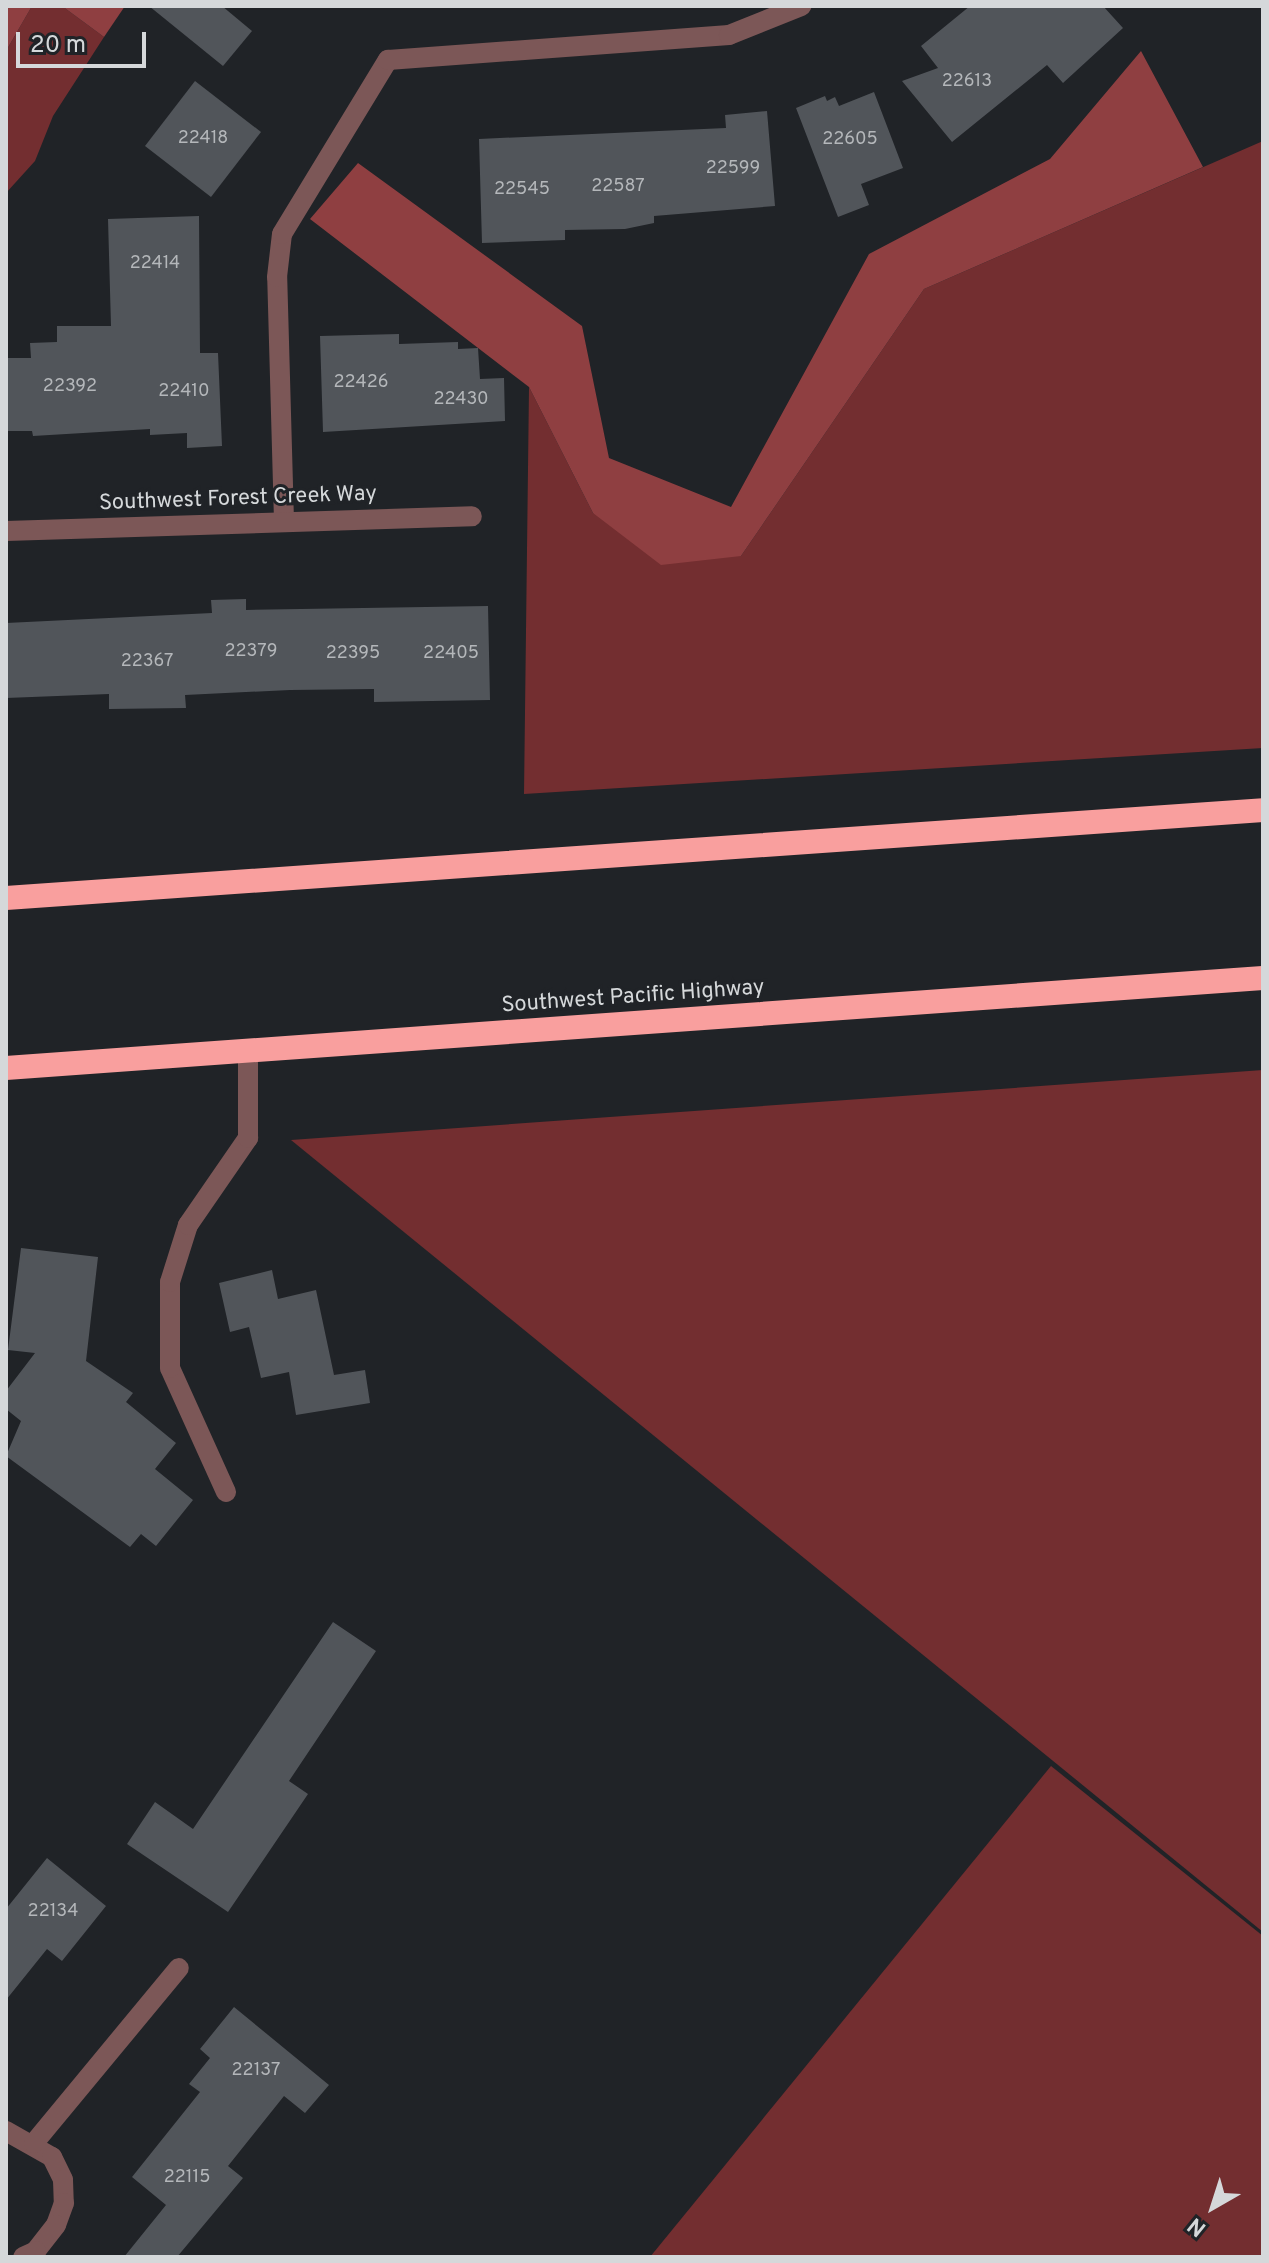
<!DOCTYPE html>
<style>
body{margin:0}
#map{position:relative;width:1269px;height:2263px;overflow:hidden;background:#202327;font-family:Overpass,sans-serif}
div>[style]{position:absolute}
.green>*{inset:0;background:#732e30}
.forest>*{inset:0;background:#8f3f41}
.building>*{inset:0;background:#51555a}
.minor>*{height:20px;margin:-10px;padding:0 10px;transform-origin:10px;border-radius:10px;background:#7c5757}
.highway>*{height:24px;margin:-12px;padding:0 12px;transform-origin:12px;border-radius:12px;background:#f99f9e}
span{translate:-50% -50%;white-space:nowrap;text-align:center;line-height:1.15;-webkit-text-stroke:6px #202327;paint-order:stroke}
.number-label{font-size:18px;color:#b4b7ba}
.number-label span{-webkit-text-stroke-width:0}
.street-label{font-size:22px;color:#d5d8da}
.frame{position:absolute;inset:0;border:8px solid #d5d8da;pointer-events:none}
.north{position:absolute;left:1173px;top:2167px;width:80px;height:80px;-webkit-text-stroke:6px #202327;paint-order:stroke;rotate:219deg;font-size:22px;font-weight:700;line-height:32px;text-align:center;color:#d5d8da}
.north::after{content:'';display:block;margin:auto;width:28px;height:36px;background:#d5d8da;clip-path:polygon(50% 0,100% 100%,50% 72%,0 100%)}
.scale{position:absolute;left:16px;top:32px;width:130px;height:36px;box-sizing:border-box;border:4px solid #d5d8da;border-top:0;padding-left:10px;font-size:24px;line-height:28px;white-space:nowrap;color:#d5d8da;-webkit-text-stroke:6px #202327;paint-order:stroke}
</style>
<div id="map">
<div class="green">
<div style="clip-path:polygon(32px 6px,62px 6px,104px 37px,53px 116px,35px 161px,6px 193px,6px 51px)"></div>
<div style="clip-path:polygon(1263px 141px,1263px 748px,524px 794px,529px 387px,593px 513px,741px 556px,924px 289px)"></div>
<div style="clip-path:polygon(1263px 1070px,1263px 1932px,291px 1140px)"></div>
<div style="clip-path:polygon(1051px 1766px,1263px 1936px,1263px 2257px,650px 2257px)"></div>
</div>
<div class="forest">
<div style="clip-path:polygon(6px 6px,32px 6px,6px 51px)"></div>
<div style="clip-path:polygon(62px 6px,125px 6px,104px 37px)"></div>
<div style="clip-path:polygon(1141px 51px,1203px 167px,924px 289px,741px 556px,661px 565px,593px 513px,529px 387px,310px 219px,358px 163px,582px 326px,609px 458px,731px 507px,869px 254px,1050px 159px)"></div>
</div>
<div class="building">
<div style="clip-path:polygon(149px 6px,222px 6px,252px 31px,223px 66px)"></div>
<div style="clip-path:polygon(970px 6px,1103px 6px,1123px 28px,1063px 83px,1047px 65px,952px 142px,902px 81px,938px 68px,921px 46px)"></div>
<div style="clip-path:polygon(195px 81px,261px 132px,211px 197px,145px 146px)"></div>
<div style="clip-path:polygon(874px 92px,903px 168px,861px 184px,869px 205px,838px 217px,796px 108px,825px 96px,827px 101px,835px 97px,839px 106px)"></div>
<div style="clip-path:polygon(767px 111px,775px 206px,654px 216px,654px 223px,625px 229px,565px 230px,565px 240px,482px 243px,479px 139px,726px 128px,725px 115px)"></div>
<div style="clip-path:polygon(199px 216px,200px 353px,218px 353px,222px 446px,187px 448px,187px 433px,150px 435px,150px 429px,33px 436px,32px 431px,6px 431px,6px 358px,31px 358px,30px 343px,57px 342px,57px 326px,111px 326px,108px 219px)"></div>
<div style="clip-path:polygon(399px 334px,399px 344px,458px 342px,458px 349px,478px 348px,480px 379px,504px 378px,505px 421px,323px 432px,320px 336px)"></div>
<div style="clip-path:polygon(246px 599px,246px 610px,488px 606px,490px 700px,374px 702px,374px 689px,290px 690px,185px 695px,186px 708px,109px 709px,109px 694px,6px 698px,6px 623px,212px 613px,211px 600px)"></div>
<div style="clip-path:polygon(21px 1248px,98px 1257px,86px 1361px,133px 1393px,126px 1402px,176px 1443px,155px 1469px,193px 1500px,156px 1546px,141px 1534px,130px 1547px,6px 1456px,21px 1421px,6px 1409px,6px 1391px,35px 1353px,8px 1350px)"></div>
<div style="clip-path:polygon(272px 1270px,278px 1299px,316px 1290px,334px 1375px,365px 1370px,370px 1403px,296px 1415px,289px 1372px,261px 1378px,249px 1327px,230px 1332px,219px 1283px)"></div>
<div style="clip-path:polygon(333px 1622px,376px 1651px,289px 1781px,308px 1794px,228px 1912px,127px 1844px,155px 1802px,193px 1829px)"></div>
<div style="clip-path:polygon(47px 1858px,106px 1906px,62px 1961px,47px 1949px,6px 2000px,6px 1909px)"></div>
<div style="clip-path:polygon(234px 2007px,329px 2085px,305px 2113px,284px 2096px,228px 2166px,243px 2178px,177px 2257px,124px 2257px,166px 2205px,132px 2177px,200px 2092px,189px 2084px,210px 2058px,200px 2049px)"></div>
</div>
<div class="minor">
<div style="left:284px;top:521px;width:244px;rotate:-91.6deg"></div>
<div style="left:277px;top:277px;width:43px;rotate:-83.4deg"></div>
<div style="left:282px;top:234px;width:204px;rotate:-58.7deg"></div>
<div style="left:388px;top:60px;width:342px;rotate:-4.2deg"></div>
<div style="left:729px;top:35px;width:78px;rotate:-21.9deg"></div>
<div style="left:6px;top:531px;width:466px;rotate:-1.8deg"></div>
<div style="left:226px;top:1492px;width:136px;rotate:-114.3deg"></div>
<div style="left:170px;top:1368px;width:86px;rotate:-90deg"></div>
<div style="left:170px;top:1282px;width:60px;rotate:-72.5deg"></div>
<div style="left:188px;top:1225px;width:106px;rotate:-55.4deg"></div>
<div style="left:248px;top:1138px;width:88px;rotate:-90deg"></div>
<div style="left:6px;top:2131px;width:53px;rotate:29.5deg"></div>
<div style="left:52px;top:2157px;width:25px;rotate:64deg"></div>
<div style="left:63px;top:2180px;width:23px;rotate:88deg"></div>
<div style="left:64px;top:2203px;width:23px;rotate:110deg"></div>
<div style="left:56px;top:2225px;width:33px;rotate:128deg"></div>
<div style="left:36px;top:2251px;width:14px;rotate:155deg"></div>
<div style="left:34px;top:2143px;width:227px;rotate:-50.4deg"></div>
</div>
<div class="highway">
<div style="left:6px;top:898px;width:1260px;rotate:-4deg"></div>
<div style="left:6px;top:1068px;width:1260px;rotate:-4.1deg"></div>
</div>
<div class="number-label">
<span style="left:967px;top:82px">22613</span>
<span style="left:203px;top:139px">22418</span>
<span style="left:850px;top:140px">22605</span>
<span style="left:733px;top:169px">22599</span>
<span style="left:618px;top:187px">22587</span>
<span style="left:522px;top:190px">22545</span>
<span style="left:155px;top:264px">22414</span>
<span style="left:361px;top:383px">22426</span>
<span style="left:70px;top:387px">22392</span>
<span style="left:184px;top:392px">22410</span>
<span style="left:461px;top:400px">22430</span>
<span style="left:251px;top:652px">22379</span>
<span style="left:353px;top:654px">22395</span>
<span style="left:451px;top:654px">22405</span>
<span style="left:147px;top:662px">22367</span>
<span style="left:53px;top:1912px">22134</span>
<span style="left:256px;top:2071px">22137</span>
<span style="left:187px;top:2178px">22115</span>
</div>
<div class="street-label">
<span style="left:238px;top:499px;rotate:-2deg">Southwest Forest Creek Way</span>
<span style="left:633px;top:997px;rotate:-4deg">Southwest Pacific Highway</span>
</div>
<div class="frame"></div>
<div class="north">N</div>
<div class="scale">20 m</div>
</div>
